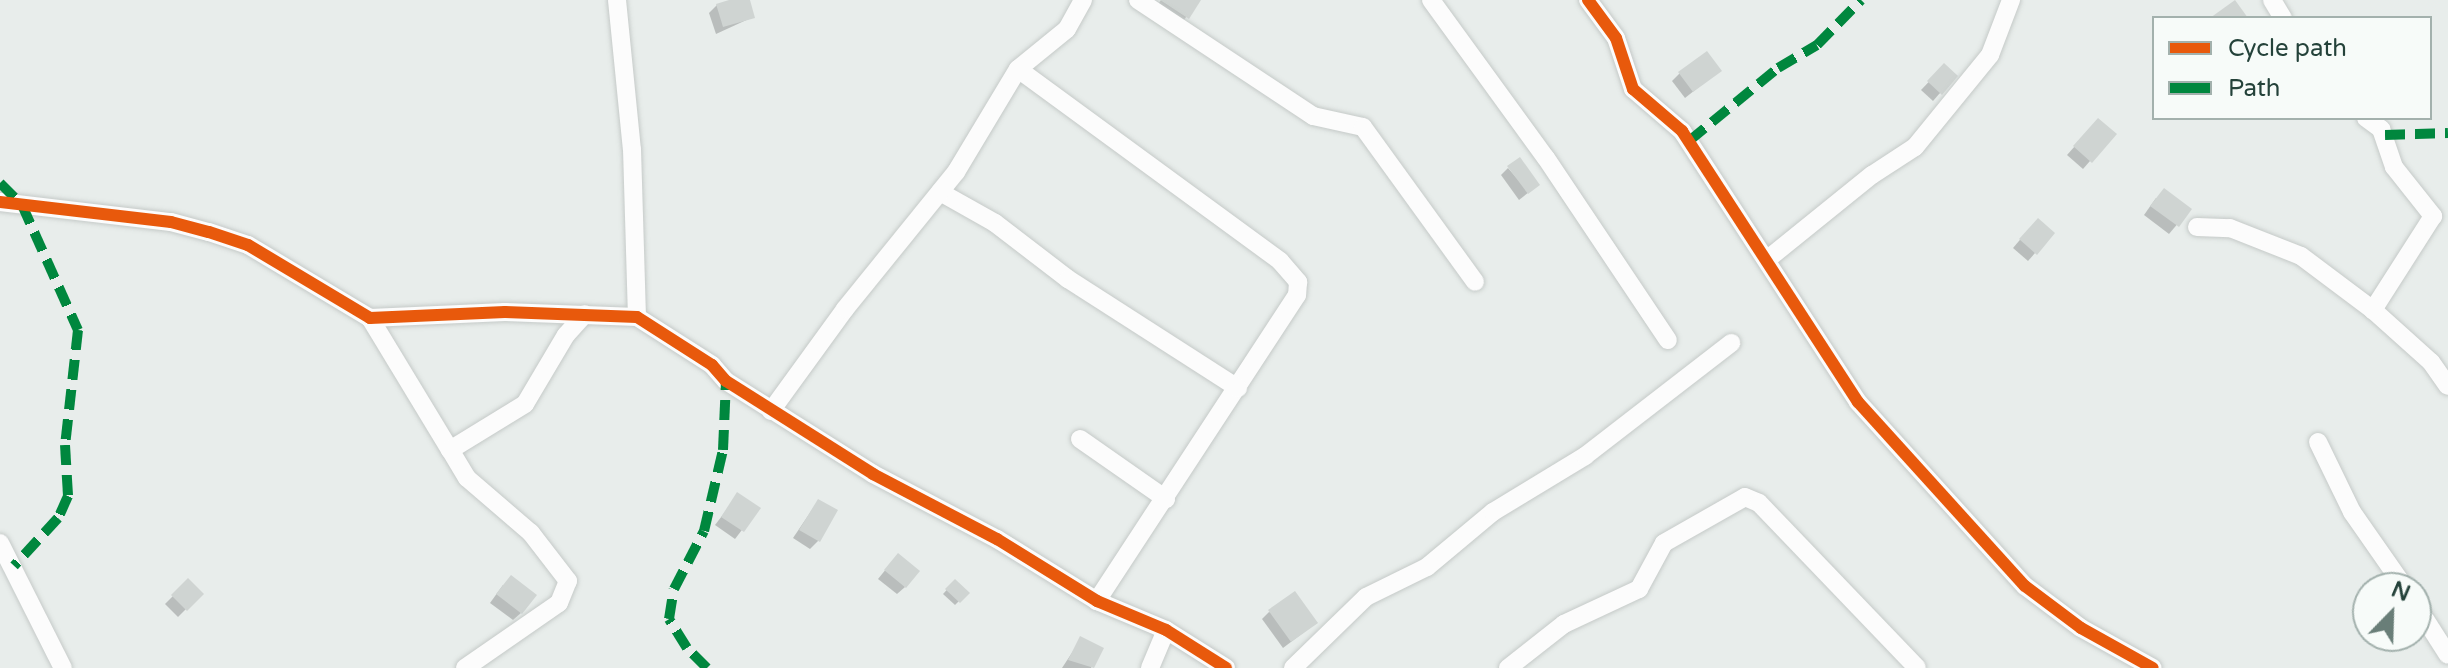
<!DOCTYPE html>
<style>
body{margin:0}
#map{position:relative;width:2448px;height:668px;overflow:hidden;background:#e8edeb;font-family:"Varela Round",sans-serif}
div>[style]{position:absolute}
.shadow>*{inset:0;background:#0003}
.building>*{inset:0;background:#cfd4d2}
.roads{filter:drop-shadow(0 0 2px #c5cac8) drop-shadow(0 0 2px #c5cac8)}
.minor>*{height:18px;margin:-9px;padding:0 9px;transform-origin:9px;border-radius:9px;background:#fcfcfc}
.quiet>*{height:10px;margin-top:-5px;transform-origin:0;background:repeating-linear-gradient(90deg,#00873e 0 20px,transparent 0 30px)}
.cycleway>*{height:12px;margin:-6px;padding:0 6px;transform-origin:6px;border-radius:6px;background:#e8590c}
span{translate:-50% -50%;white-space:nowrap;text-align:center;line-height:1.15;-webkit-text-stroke:8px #f7fbf9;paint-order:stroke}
.legend{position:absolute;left:2152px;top:16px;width:280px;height:104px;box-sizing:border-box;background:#f7fbf9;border:2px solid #a3b1ad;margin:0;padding:10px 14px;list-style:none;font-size:24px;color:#24423a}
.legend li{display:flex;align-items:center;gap:16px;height:40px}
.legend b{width:40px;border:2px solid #a3b1ad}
.north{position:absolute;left:2352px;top:572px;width:80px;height:80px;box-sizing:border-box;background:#f7fbf9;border:2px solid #a3b1ad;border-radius:50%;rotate:23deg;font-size:22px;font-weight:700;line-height:32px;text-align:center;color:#24423a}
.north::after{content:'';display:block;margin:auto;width:28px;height:36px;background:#697e78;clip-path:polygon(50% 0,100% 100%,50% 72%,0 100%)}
</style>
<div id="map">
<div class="shadow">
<div style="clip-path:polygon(747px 0,753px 17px,716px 34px,709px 13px,717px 5px)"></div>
<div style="clip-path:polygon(1161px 0,1199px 0,1180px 25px,1155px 9px)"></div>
<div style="clip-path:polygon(1944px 66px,1955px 76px,1933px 101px,1921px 90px)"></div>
<div style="clip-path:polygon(1719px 71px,1685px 98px,1672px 81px,1680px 73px)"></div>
<div style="clip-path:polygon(2091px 128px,2090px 161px,2083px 169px,2067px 155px)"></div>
<div style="clip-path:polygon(1508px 168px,1529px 192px,1519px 200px,1501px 175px)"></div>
<div style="clip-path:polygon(2156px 198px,2190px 209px,2169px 234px,2144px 215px)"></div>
<div style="clip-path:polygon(2030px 228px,2035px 253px,2028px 261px,2013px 248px)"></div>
<div style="clip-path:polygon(738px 495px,758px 509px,735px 539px,715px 525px)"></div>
<div style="clip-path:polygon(818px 501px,818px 541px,810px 549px,793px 538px)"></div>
<div style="clip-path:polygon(891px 563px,905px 587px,897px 594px,878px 579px)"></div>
<div style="clip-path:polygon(188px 581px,201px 594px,178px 617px,165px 604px)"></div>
<div style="clip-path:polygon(955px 581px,967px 593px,955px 605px,943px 594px)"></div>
<div style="clip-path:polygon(503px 585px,521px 613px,513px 620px,490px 603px)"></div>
<div style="clip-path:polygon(1269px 612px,1316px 623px,1283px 648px,1262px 619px)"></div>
<div style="clip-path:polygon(1081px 639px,1101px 649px,1091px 668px,1062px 668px)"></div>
</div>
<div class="building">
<div style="clip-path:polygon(729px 0,750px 0,755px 18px,723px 27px,716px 4px)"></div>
<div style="clip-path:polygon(1160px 0,1201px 0,1189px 19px)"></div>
<div style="clip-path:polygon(2235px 0,2248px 18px,2210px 18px)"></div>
<div style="clip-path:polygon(1707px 51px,1722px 71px,1693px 92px,1678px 72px)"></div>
<div style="clip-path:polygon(1944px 63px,1958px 76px,1942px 95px,1927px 81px)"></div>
<div style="clip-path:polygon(2098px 118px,2117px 134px,2092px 163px,2073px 146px)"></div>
<div style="clip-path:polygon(1520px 157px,1540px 185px,1528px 194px,1507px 166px)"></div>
<div style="clip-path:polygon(2164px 188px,2192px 209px,2179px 227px,2150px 206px)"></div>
<div style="clip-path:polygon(2038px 218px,2055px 233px,2037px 255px,2019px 239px)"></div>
<div style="clip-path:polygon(737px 492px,761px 508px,744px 532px,721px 517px)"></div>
<div style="clip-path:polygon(818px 499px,838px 510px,820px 542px,799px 530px)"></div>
<div style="clip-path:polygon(898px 553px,920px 571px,906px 588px,884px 570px)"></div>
<div style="clip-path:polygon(511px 575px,537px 595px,522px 614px,496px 594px)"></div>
<div style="clip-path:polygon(188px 578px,204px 594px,187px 611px,171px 595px)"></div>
<div style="clip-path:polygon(955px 579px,970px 593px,960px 603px,945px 589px)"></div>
<div style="clip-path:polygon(1295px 591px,1318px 623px,1291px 642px,1268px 610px)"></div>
<div style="clip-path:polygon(1080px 636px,1104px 648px,1094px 668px,1068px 660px)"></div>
</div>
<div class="roads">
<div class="minor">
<div style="left:617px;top:0;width:150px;rotate:84.3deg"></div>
<div style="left:632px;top:149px;width:168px;rotate:88.3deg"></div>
<div style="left:1138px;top:0;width:210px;rotate:33.5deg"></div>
<div style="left:1313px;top:116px;width:51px;rotate:12.4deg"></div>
<div style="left:1363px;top:127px;width:191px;rotate:54.1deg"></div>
<div style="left:1431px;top:0;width:195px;rotate:54deg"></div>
<div style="left:1546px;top:158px;width:219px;rotate:56.2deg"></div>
<div style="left:1588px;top:0;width:47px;rotate:53.6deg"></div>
<div style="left:1616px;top:38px;width:54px;rotate:71.6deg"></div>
<div style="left:1633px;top:89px;width:65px;rotate:40.6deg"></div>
<div style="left:1682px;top:131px;width:323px;rotate:57deg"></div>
<div style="left:1858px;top:402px;width:248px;rotate:47.8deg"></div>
<div style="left:2025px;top:586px;width:70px;rotate:36.9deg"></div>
<div style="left:2081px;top:628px;width:82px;rotate:29.1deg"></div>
<div style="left:2272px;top:0;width:21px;rotate:59deg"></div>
<div style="left:1018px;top:69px;width:325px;rotate:36.2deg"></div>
<div style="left:1280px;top:261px;width:28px;rotate:49deg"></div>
<div style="left:1298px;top:282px;width:13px;rotate:94deg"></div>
<div style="left:1297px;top:295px;width:366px;rotate:123.2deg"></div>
<div style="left:2366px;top:118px;width:19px;rotate:36deg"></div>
<div style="left:2381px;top:129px;width:40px;rotate:71.1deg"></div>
<div style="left:2394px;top:167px;width:63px;rotate:51.5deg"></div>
<div style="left:2433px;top:216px;width:112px;rotate:122.6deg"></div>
<div style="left:940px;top:192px;width:63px;rotate:29.4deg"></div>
<div style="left:995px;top:223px;width:92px;rotate:37.5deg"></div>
<div style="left:1068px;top:279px;width:202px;rotate:32.7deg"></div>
<div style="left:0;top:202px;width:172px;rotate:6.7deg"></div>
<div style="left:171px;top:222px;width:39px;rotate:15deg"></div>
<div style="left:209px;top:232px;width:41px;rotate:18.4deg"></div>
<div style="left:248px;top:245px;width:142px;rotate:30.9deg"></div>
<div style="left:370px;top:318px;width:135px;rotate:-2.5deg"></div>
<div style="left:505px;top:312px;width:132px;rotate:2.2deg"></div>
<div style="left:637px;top:317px;width:89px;rotate:32.6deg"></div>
<div style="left:712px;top:365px;width:21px;rotate:49deg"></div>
<div style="left:726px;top:381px;width:174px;rotate:32.3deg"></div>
<div style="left:873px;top:474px;width:140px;rotate:27.7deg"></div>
<div style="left:997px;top:539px;width:118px;rotate:31.8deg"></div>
<div style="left:1097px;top:601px;width:75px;rotate:22.8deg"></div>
<div style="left:1166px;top:630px;width:71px;rotate:32.3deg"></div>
<div style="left:2197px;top:227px;width:33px;rotate:2deg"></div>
<div style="left:2230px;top:228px;width:76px;rotate:21.5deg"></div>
<div style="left:2301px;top:256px;width:90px;rotate:36.9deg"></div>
<div style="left:2373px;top:310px;width:78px;rotate:41.9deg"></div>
<div style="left:2431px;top:362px;width:29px;rotate:55deg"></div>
<div style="left:1769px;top:258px;width:132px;rotate:-38.9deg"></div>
<div style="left:1872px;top:175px;width:51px;rotate:-33.1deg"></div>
<div style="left:1915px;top:147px;width:119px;rotate:-50.8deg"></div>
<div style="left:1990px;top:55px;width:59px;rotate:-69.1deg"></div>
<div style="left:370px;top:318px;width:154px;rotate:58.8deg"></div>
<div style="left:771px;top:411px;width:126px;rotate:-54deg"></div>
<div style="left:845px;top:309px;width:176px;rotate:-51deg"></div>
<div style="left:956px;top:172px;width:120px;rotate:-59deg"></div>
<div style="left:1018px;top:69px;width:63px;rotate:-39.2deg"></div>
<div style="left:1067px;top:29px;width:33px;rotate:-61deg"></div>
<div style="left:1080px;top:439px;width:105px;rotate:34.9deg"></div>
<div style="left:2318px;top:442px;width:78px;rotate:64.1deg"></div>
<div style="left:2352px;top:512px;width:93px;rotate:55.1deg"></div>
<div style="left:0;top:543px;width:140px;rotate:63.3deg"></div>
<div style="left:2416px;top:605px;width:59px;rotate:57.4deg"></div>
<div style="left:465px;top:668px;width:114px;rotate:-34.7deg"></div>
<div style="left:559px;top:603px;width:24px;rotate:-68deg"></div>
<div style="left:568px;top:581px;width:61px;rotate:-127.6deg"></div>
<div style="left:531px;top:533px;width:84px;rotate:-139.3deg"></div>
<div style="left:467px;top:478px;width:33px;rotate:-121deg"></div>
<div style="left:450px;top:450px;width:88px;rotate:-31.5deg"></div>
<div style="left:525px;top:404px;width:80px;rotate:-59.3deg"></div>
<div style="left:566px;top:335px;width:28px;rotate:-48deg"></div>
<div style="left:1150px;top:668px;width:41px;rotate:-67.2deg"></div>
<div style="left:1293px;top:668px;width:102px;rotate:-44.2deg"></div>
<div style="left:1366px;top:597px;width:68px;rotate:-26.2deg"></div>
<div style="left:1427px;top:567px;width:86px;rotate:-39.8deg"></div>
<div style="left:1493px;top:512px;width:108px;rotate:-31.3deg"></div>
<div style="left:1585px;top:456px;width:185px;rotate:-37.7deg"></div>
<div style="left:1508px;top:668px;width:71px;rotate:-38.2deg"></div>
<div style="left:1564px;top:624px;width:83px;rotate:-25deg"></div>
<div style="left:1639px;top:589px;width:52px;rotate:-61.5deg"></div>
<div style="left:1664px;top:543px;width:93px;rotate:-29.6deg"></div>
<div style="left:1745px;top:497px;width:15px;rotate:23deg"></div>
<div style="left:1759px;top:503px;width:228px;rotate:46.2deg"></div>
</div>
</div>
<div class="quiet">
<div style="left:2385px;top:135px;width:63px;rotate:-1.8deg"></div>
<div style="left:1689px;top:141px;width:115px;rotate:-39.4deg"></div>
<div style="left:1778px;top:68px;width:45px;rotate:-30.5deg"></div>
<div style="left:1817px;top:45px;width:63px;rotate:-45.6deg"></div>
<div style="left:0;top:183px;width:31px;rotate:45deg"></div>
<div style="left:22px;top:205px;width:137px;rotate:65.9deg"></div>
<div style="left:78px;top:330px;width:116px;rotate:96.4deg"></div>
<div style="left:65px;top:445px;width:51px;rotate:86.6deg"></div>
<div style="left:68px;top:496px;width:24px;rotate:114deg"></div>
<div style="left:58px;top:518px;width:65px;rotate:132.5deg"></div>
<div style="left:707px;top:668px;width:28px;rotate:-135deg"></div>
<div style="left:687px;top:648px;width:34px;rotate:-122deg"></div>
<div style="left:669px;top:619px;width:30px;rotate:-81deg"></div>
<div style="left:674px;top:589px;width:65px;rotate:-62.7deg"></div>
<div style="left:704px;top:531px;width:83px;rotate:-76.8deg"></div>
<div style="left:723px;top:450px;width:69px;rotate:-87.5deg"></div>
</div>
<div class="cycleway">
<div style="left:1588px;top:0;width:47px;rotate:53.6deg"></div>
<div style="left:1616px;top:38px;width:54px;rotate:71.6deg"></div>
<div style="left:1633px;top:89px;width:65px;rotate:40.6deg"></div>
<div style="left:1682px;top:131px;width:323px;rotate:57deg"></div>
<div style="left:1858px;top:402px;width:248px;rotate:47.8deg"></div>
<div style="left:2025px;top:586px;width:70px;rotate:36.9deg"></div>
<div style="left:2081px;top:628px;width:82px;rotate:29.1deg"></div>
<div style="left:0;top:202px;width:172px;rotate:6.7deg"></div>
<div style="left:171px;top:222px;width:39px;rotate:15deg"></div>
<div style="left:209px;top:232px;width:41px;rotate:18.4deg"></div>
<div style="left:248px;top:245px;width:142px;rotate:30.9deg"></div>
<div style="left:370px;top:318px;width:135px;rotate:-2.5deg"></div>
<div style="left:505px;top:312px;width:132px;rotate:2.2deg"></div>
<div style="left:637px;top:317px;width:89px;rotate:32.6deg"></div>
<div style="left:712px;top:365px;width:21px;rotate:49deg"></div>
<div style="left:726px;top:381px;width:174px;rotate:32.3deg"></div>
<div style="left:873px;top:474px;width:140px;rotate:27.7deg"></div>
<div style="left:997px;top:539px;width:118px;rotate:31.8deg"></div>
<div style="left:1097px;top:601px;width:75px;rotate:22.8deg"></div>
<div style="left:1166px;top:630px;width:71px;rotate:32.3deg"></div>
</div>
<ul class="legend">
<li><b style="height:10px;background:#e8590c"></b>Cycle path</li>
<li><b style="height:10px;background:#00873e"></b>Path</li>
</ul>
<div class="north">N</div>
</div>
